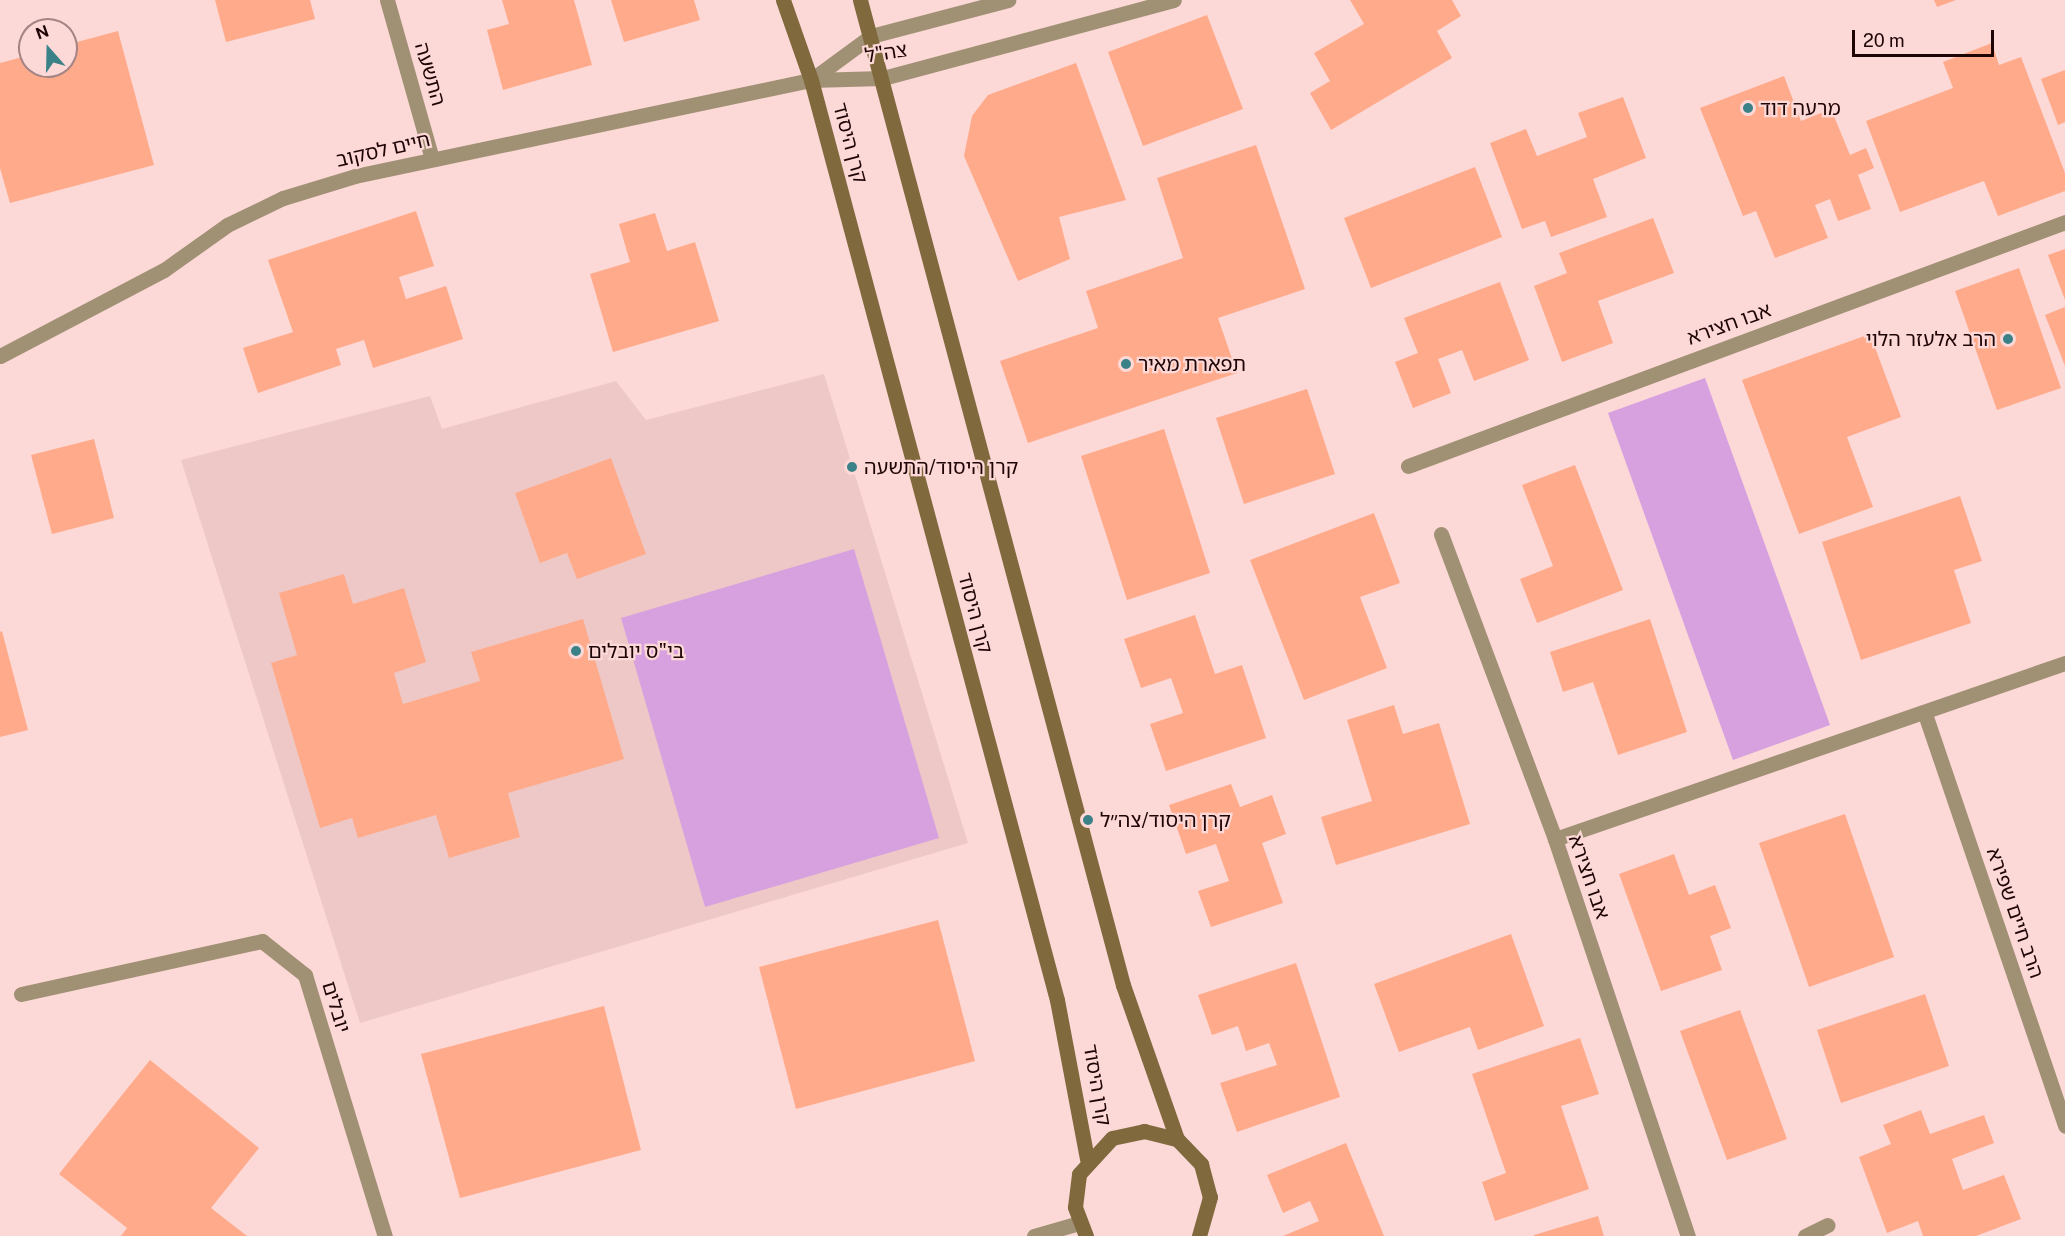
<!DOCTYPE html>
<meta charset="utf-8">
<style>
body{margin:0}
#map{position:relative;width:2065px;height:1236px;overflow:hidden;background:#fcd8d7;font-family:"Public Sans","Noto Sans Hebrew",sans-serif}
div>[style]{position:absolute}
.built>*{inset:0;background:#eec8c6}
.green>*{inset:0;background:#d7a1e0}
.building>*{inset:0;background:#ffab8b}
.minor>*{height:15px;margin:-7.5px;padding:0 7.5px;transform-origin:7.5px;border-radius:7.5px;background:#a19174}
.tertiary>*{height:15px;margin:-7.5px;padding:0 7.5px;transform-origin:7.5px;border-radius:7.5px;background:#a19174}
.secondary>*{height:15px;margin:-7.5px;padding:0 7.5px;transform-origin:7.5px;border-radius:7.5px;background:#81693e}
.dots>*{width:16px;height:16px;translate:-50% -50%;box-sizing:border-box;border:3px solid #fcd8d7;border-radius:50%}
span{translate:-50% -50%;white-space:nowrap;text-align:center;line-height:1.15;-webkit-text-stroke:4.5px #fcd8d7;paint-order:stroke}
.street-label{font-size:20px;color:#1e0405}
.poi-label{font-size:20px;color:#1e0405}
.left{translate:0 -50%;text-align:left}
.right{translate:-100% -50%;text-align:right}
.north{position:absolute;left:18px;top:18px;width:60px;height:60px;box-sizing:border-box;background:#fcd8d7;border:2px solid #a38383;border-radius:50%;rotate:340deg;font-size:16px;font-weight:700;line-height:24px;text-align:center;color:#1e0405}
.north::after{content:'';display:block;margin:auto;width:21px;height:27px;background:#3a8287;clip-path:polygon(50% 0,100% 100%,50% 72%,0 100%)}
.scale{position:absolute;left:1852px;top:30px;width:142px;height:27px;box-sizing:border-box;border:3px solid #1e0405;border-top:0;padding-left:8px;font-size:18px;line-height:21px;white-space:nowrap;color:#1e0405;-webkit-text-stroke:4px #fcd8d7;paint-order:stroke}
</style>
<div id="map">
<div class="built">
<div style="clip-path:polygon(824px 374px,968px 843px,360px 1023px,181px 460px,430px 396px,442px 429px,616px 381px,646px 420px)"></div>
</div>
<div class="green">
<div style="clip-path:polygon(1705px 378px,1830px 725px,1733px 760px,1608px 413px)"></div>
<div style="clip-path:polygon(854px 549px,939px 838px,705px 907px,621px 618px)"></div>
</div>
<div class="building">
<div style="clip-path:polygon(215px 0,310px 0,315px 19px,226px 42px)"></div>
<div style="clip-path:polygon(502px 0,574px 0,592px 65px,503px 90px,487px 30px,509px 24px)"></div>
<div style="clip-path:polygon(611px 0,694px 0,700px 20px,624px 42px)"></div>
<div style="clip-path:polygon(1350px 0,1452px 0,1461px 16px,1437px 31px,1452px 58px,1331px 130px,1310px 93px,1330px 81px,1314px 53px,1364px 24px)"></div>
<div style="clip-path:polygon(1934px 0,1956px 0,1937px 7px)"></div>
<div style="clip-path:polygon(1207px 15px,1243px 109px,1143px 146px,1108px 52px)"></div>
<div style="clip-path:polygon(118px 31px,154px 165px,10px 203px,0 168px,0 63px,30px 55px,30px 66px,66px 66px,66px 45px)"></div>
<div style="clip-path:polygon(1992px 43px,1999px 65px,2021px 57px,2065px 173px,2065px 191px,1998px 216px,1984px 181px,1900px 212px,1866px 121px,1953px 88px,1943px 62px)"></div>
<div style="clip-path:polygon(1076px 63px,1126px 200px,1059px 217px,1070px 259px,1018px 281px,964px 156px,972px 116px,988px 95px)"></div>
<div style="clip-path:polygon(2065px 70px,2065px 122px,2058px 125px,2041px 79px)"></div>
<div style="clip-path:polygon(1784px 76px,1801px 121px,1831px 109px,1850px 155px,1866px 148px,1874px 168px,1858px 175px,1871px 209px,1838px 221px,1830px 199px,1815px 205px,1828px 238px,1775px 258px,1756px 211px,1743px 216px,1700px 108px)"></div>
<div style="clip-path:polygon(1623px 97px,1646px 158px,1593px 179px,1607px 217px,1551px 237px,1545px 221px,1522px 229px,1490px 143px,1526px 129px,1537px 156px,1587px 137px,1578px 113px)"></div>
<div style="clip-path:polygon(1256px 145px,1305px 289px,1218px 318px,1237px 373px,1028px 443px,1000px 361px,1098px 328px,1086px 291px,1183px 258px,1157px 178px)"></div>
<div style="clip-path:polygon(1475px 167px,1502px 237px,1371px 288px,1344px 218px)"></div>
<div style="clip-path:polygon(416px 211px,434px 266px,399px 277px,406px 299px,446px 286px,463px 339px,373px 368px,364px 340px,336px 349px,341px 365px,258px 393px,243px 348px,293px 332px,268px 260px)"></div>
<div style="clip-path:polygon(655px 213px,667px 251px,695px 242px,719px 321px,613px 352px,590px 274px,630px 262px,619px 224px)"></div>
<div style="clip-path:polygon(1653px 218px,1674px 273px,1598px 301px,1613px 343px,1562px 362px,1534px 286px,1567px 273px,1559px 253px)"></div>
<div style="clip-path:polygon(2065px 249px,2065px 300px,2048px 255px)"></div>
<div style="clip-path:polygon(2019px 268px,2061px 388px,1997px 410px,1955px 291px)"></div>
<div style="clip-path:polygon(1500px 282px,1529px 360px,1474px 381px,1462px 350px,1438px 359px,1451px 393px,1413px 408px,1395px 362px,1418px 353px,1404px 318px)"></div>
<div style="clip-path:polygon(2065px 307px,2065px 366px,2045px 315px)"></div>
<div style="clip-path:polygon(1870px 334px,1901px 417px,1847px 437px,1873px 507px,1799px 534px,1742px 380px)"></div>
<div style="clip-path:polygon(1307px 389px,1335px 474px,1244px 504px,1216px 418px)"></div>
<div style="clip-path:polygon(1164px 429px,1210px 573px,1127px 600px,1081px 456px)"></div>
<div style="clip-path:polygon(94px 439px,114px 518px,52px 534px,31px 455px)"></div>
<div style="clip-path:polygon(611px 458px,646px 554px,577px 579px,567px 553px,540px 563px,515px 493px)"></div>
<div style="clip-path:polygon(1575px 465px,1623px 590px,1537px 623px,1520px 579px,1553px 566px,1522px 485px)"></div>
<div style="clip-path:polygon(1960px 496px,1982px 561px,1954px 570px,1971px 623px,1861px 660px,1822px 542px)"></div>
<div style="clip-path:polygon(1374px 513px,1400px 583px,1360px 597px,1387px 668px,1304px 700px,1250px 560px)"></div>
<div style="clip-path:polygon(344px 574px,353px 604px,404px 588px,426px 662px,394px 673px,403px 704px,480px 681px,471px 652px,583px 619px,624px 759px,508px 793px,520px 837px,449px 858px,436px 815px,358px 838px,352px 818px,320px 828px,271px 663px,297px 655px,279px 593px)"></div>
<div style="clip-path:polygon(1195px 615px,1215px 674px,1242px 665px,1266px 738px,1166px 771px,1150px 724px,1183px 713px,1171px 678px,1141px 688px,1124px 639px)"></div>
<div style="clip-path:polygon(1650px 619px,1687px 732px,1618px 755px,1593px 682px,1563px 692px,1550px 652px)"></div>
<div style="clip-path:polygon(2px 631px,28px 730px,0 737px,0 632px)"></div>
<div style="clip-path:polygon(1394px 705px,1403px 734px,1439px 723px,1470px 824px,1336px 865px,1321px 817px,1372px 801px,1347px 720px)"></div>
<div style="clip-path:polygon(1231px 784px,1240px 807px,1272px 795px,1286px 834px,1262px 843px,1283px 903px,1211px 927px,1198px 891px,1229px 881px,1216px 844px,1186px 854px,1169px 805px)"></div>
<div style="clip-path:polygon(1845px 814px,1894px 957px,1809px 987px,1759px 843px)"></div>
<div style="clip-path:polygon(1674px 854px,1689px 895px,1715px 885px,1731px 928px,1710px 936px,1722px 970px,1661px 991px,1619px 874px)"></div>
<div style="clip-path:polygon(938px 920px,975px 1061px,796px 1109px,759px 967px)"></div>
<div style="clip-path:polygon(1511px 934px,1544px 1026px,1478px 1050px,1470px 1027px,1399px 1052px,1374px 984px)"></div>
<div style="clip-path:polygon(1296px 963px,1340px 1097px,1237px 1132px,1220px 1083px,1277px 1065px,1269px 1043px,1246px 1051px,1238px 1026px,1212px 1035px,1198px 995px)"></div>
<div style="clip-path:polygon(1925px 994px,1949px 1066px,1841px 1103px,1817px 1030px)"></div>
<div style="clip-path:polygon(604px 1006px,641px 1150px,460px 1198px,421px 1054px)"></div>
<div style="clip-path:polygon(1740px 1010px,1787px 1139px,1727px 1160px,1680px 1031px)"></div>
<div style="clip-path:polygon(1580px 1038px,1599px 1094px,1561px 1106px,1589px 1189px,1495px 1221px,1482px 1182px,1506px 1173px,1472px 1074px)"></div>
<div style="clip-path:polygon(150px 1060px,259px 1148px,211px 1208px,247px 1236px,121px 1236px,127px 1228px,59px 1174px)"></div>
<div style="clip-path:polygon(1921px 1110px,1930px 1134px,1984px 1115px,1994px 1143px,1952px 1159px,1963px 1190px,2004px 1175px,2021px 1219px,1976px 1236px,1923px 1236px,1918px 1221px,1887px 1233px,1859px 1157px,1891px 1144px,1883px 1125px)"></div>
<div style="clip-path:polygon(1346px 1143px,1384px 1236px,1283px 1236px,1319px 1221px,1310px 1201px,1283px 1213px,1267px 1175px)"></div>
<div style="clip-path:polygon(1598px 1216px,1604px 1236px,1534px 1236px,1534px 1235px)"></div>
</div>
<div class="minor">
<div style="left:387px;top:0;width:165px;rotate:74.2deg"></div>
<div style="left:0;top:356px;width:185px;rotate:-27.7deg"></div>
<div style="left:164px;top:270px;width:77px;rotate:-35.5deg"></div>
<div style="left:227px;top:225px;width:62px;rotate:-25.7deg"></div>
<div style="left:283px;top:198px;width:75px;rotate:-17deg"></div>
<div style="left:355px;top:176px;width:466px;rotate:-11.9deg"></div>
<div style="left:1408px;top:466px;width:701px;rotate:-20.37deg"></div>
<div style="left:1441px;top:534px;width:326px;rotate:69.5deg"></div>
<div style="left:1555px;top:839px;width:419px;rotate:71.5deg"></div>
<div style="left:1925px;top:714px;width:435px;rotate:71.2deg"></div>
<div style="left:1555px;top:839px;width:540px;rotate:-19.04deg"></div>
<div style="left:21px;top:994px;width:247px;rotate:-12.4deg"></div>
<div style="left:262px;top:941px;width:55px;rotate:38.3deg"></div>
<div style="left:305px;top:975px;width:273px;rotate:73deg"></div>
<div style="left:1034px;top:1236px;width:47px;rotate:-16.1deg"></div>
<div style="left:1805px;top:1236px;width:25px;rotate:-26deg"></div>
</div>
<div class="tertiary">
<div style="left:811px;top:80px;width:72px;rotate:-1.6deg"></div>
<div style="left:883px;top:78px;width:301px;rotate:-15deg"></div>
<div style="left:811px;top:80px;width:74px;rotate:-36.3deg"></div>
<div style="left:871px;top:36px;width:142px;rotate:-14.7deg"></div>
</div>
<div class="secondary">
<div style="left:783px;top:0;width:85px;rotate:70.7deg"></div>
<div style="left:811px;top:80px;width:952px;rotate:75.03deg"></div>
<div style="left:1057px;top:1000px;width:162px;rotate:79.3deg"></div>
<div style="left:860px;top:0;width:1020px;rotate:75.05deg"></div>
<div style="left:1123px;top:985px;width:163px;rotate:70.7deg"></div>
<div style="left:1086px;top:1236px;width:31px;rotate:-111deg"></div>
<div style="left:1075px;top:1207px;width:33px;rotate:-83deg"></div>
<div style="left:1079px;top:1174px;width:49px;rotate:-47.5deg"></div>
<div style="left:1112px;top:1138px;width:33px;rotate:-12deg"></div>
<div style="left:1144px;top:1131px;width:34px;rotate:14deg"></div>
<div style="left:1177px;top:1139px;width:35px;rotate:46deg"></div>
<div style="left:1201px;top:1164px;width:34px;rotate:75deg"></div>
<div style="left:1210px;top:1197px;width:41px;rotate:105.8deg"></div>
</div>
<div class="dots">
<div style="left:1748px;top:108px;background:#3a8287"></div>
<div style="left:2008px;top:339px;background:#3a8287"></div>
<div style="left:1126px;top:364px;background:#3a8287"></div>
<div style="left:852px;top:467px;background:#3a8287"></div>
<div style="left:576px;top:651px;background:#3a8287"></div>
<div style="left:1088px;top:820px;background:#3a8287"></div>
</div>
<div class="street-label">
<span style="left:886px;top:53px;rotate:-9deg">צה"ל</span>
<span style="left:430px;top:74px;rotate:74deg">התשעה</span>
<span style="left:850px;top:143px;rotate:75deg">קרן היסוד</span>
<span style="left:383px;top:150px;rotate:-13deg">חיים לסקוב</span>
<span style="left:1729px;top:324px;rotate:-20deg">אבו חצירא</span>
<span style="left:975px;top:613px;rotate:75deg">קרן היסוד</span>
<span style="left:1589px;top:877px;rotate:71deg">אבו חצירא</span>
<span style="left:2015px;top:913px;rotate:71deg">הרב חיים שפירא</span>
<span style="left:336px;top:1007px;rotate:73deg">יובלים</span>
<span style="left:1097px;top:1085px;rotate:80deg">קרן היסוד</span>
</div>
<div class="poi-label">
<span class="left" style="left:1760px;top:108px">מרעה דוד</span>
<span class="right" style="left:1996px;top:339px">הרב אלעזר הלוי</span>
<span class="left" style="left:1138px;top:364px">תפארת מאיר</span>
<span class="left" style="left:864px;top:467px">קרן היסוד/התשעה</span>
<span class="left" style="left:588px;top:651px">בי"ס יובלים</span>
<span class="left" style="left:1100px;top:820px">קרן היסוד/צה״ל</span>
</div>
<div class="north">N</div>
<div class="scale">20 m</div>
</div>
